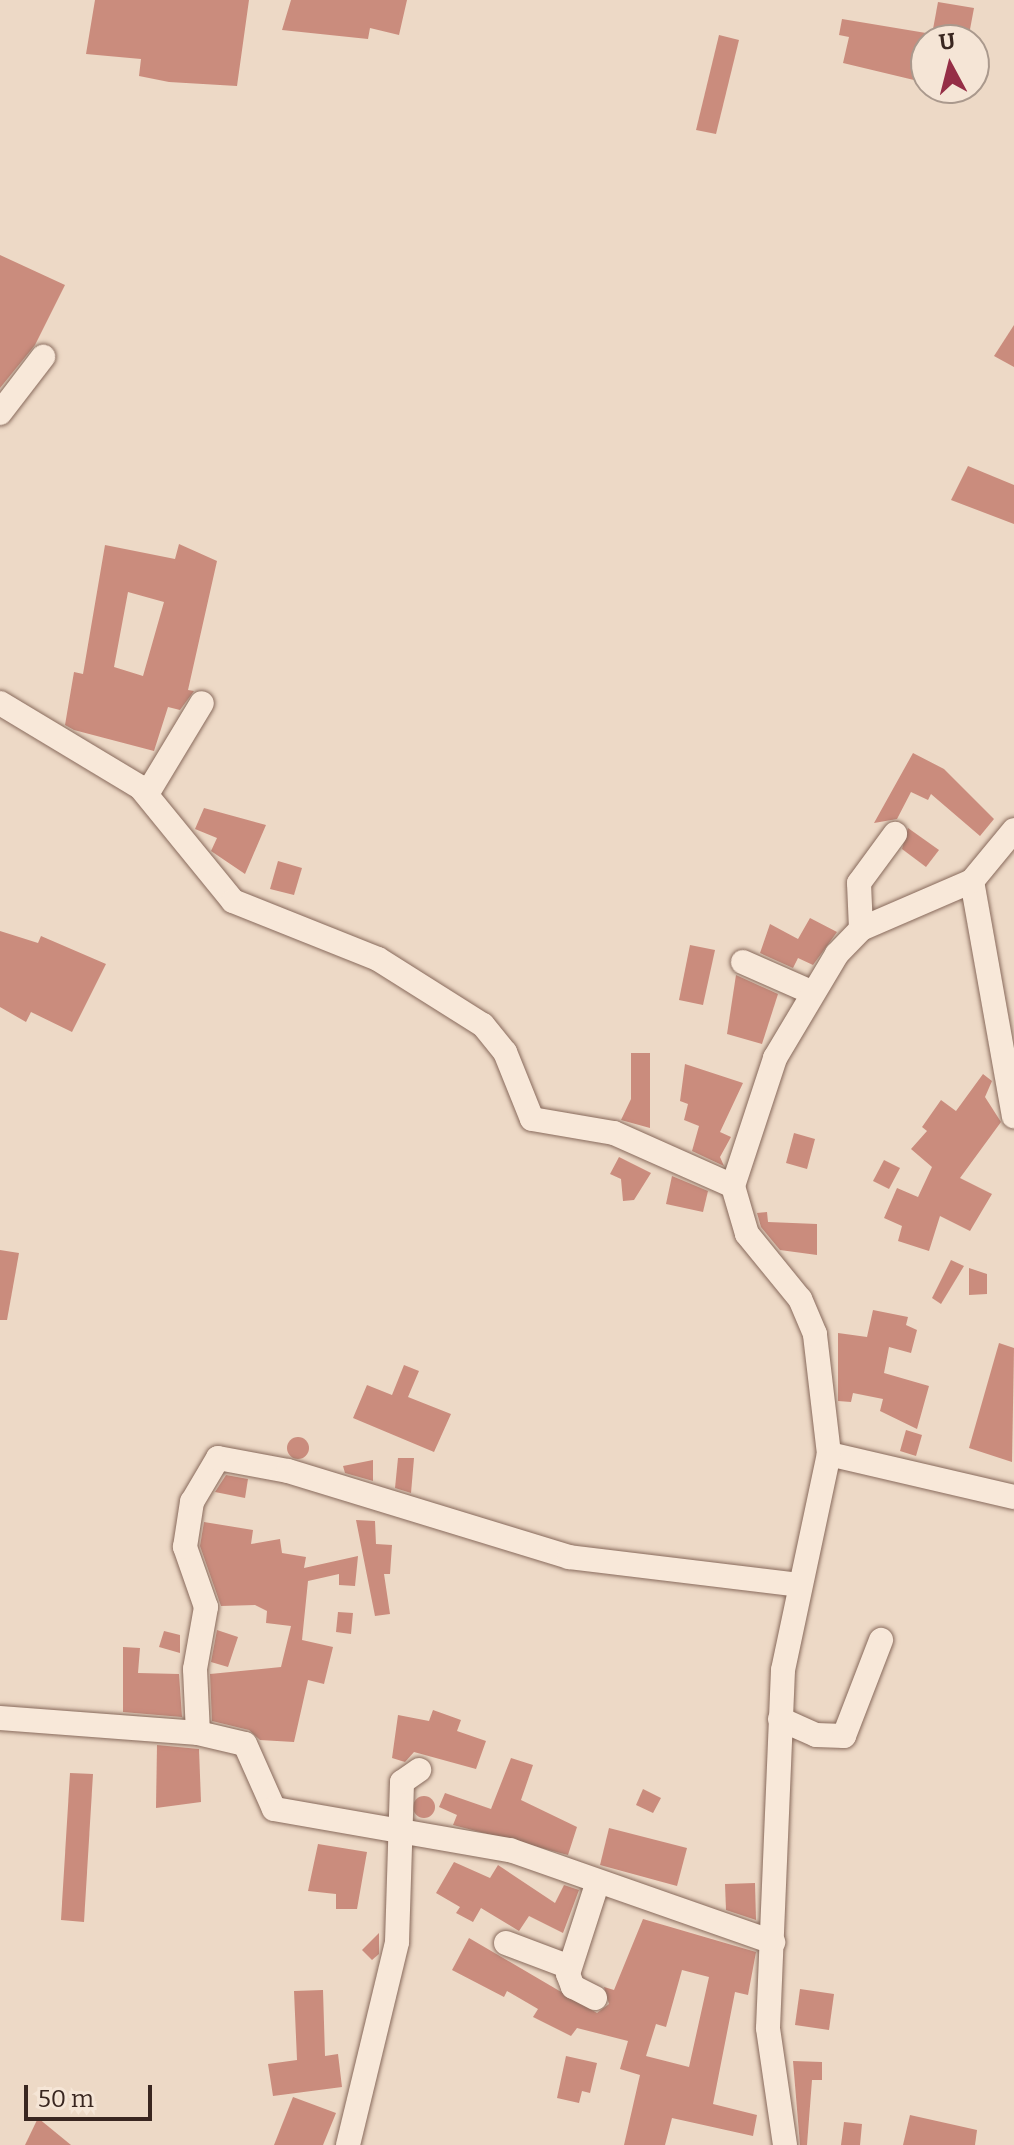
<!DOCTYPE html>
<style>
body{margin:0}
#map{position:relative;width:1014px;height:2145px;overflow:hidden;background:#edd9c6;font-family:Bitter,serif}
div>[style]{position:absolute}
.building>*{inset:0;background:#ca8c7d}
.round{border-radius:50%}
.roads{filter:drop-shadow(0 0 2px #886a5c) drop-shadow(0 0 2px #886a5c)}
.minor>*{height:24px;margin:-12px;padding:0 12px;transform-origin:12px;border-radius:12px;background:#f8e8d9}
span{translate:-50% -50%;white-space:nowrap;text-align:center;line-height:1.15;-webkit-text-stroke:7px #f5e5d6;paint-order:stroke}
.north{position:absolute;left:910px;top:24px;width:80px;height:80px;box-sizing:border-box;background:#f5e5d6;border:2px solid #aa998d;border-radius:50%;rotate:353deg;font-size:22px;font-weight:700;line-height:32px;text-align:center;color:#392620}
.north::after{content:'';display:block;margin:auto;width:28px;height:36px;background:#952e46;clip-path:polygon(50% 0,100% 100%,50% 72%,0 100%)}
.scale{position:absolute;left:24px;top:2085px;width:128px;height:36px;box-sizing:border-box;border:4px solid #392620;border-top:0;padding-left:10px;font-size:24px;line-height:28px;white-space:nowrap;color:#392620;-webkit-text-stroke:6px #f5e5d6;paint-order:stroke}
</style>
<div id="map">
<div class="building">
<div style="clip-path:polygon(95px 0,249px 0,237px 86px,169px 82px,139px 76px,141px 59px,86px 54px)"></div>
<div style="clip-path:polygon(291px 0,407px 0,399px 35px,370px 28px,368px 39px,282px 30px)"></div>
<div style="clip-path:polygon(938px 2px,974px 8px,968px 40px,931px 40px)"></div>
<div style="clip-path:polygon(842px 19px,926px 33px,914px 80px,843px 63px,849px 37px,839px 35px)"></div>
<div style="clip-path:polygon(719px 35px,739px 40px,716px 134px,696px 130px)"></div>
<div style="clip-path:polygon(0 255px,65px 285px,35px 345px,0 388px)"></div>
<div style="clip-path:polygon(1014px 325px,1014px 367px,994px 356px)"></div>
<div style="clip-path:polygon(968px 466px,1014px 485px,1014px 524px,951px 500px)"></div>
<div style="clip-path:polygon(evenodd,179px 544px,217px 561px,188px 690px,194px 691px,180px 710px,168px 707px,154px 751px,74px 730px,65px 725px,74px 672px,83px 674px,105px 545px,175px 559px,179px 544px,128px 592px,164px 602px,143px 676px,114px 667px,128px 592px)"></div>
<div style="clip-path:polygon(913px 753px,944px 769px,994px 819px,980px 836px,931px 794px,928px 800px,911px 792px,897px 819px,874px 823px)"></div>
<div style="clip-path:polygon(204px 808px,266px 825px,245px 874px,211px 851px,217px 838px,195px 829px)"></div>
<div style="clip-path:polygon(908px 828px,939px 850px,926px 867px,902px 849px)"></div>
<div style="clip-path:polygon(278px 861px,302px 868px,294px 895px,270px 889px)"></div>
<div style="clip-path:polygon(810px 918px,837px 932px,813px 965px,798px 958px,793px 968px,760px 953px,770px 924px,798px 939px)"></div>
<div style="clip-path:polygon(0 931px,38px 943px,41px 936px,106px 964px,72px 1032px,31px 1012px,26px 1022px,0 1007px)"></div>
<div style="clip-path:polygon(690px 945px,715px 950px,703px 1005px,679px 1000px)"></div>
<div style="clip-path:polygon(736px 975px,778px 994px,762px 1044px,727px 1034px)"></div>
<div style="clip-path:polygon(631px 1053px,650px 1053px,650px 1128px,621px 1120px,631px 1099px)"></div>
<div style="clip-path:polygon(685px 1064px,743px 1083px,720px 1132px,731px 1137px,720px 1157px,724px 1166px,692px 1151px,699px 1126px,684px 1120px,688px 1104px,680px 1101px)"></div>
<div style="clip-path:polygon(983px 1074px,992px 1081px,985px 1097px,1001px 1122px,960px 1178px,992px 1194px,970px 1231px,940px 1216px,929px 1251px,898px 1241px,902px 1226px,884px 1218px,897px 1188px,918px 1197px,932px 1167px,911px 1149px,927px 1131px,922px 1127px,941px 1100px,956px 1111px)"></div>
<div style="clip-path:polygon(794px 1133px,815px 1139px,807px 1169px,786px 1163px)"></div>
<div style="clip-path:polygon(619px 1157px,651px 1173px,634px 1200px,623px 1201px,621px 1179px,610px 1174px)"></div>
<div style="clip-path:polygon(884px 1160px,900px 1168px,889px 1189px,873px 1181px)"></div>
<div style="clip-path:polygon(672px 1176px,708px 1191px,703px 1212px,666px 1204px)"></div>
<div style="clip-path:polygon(767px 1212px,768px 1222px,817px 1224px,817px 1255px,780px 1250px,761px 1227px,757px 1213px)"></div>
<div style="clip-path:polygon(0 1250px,19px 1253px,7px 1320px,0 1320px)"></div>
<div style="clip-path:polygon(951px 1260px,964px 1266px,941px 1304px,932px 1298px)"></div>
<div style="clip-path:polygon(969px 1268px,987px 1274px,987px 1294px,969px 1295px)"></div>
<div style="clip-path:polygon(873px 1310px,908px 1317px,906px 1325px,917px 1330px,911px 1353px,889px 1347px,884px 1373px,929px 1386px,917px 1429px,880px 1411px,883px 1399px,853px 1393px,851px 1402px,838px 1401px,838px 1333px,867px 1337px)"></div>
<div style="clip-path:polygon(999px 1343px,1014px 1348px,1012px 1462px,969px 1448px)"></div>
<div style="clip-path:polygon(404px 1365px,419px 1371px,408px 1397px,451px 1414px,434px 1452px,353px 1418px,367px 1385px,392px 1395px)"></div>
<div style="clip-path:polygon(906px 1430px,922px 1435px,916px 1456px,900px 1451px)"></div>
<div class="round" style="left:287px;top:1437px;width:22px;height:22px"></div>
<div style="clip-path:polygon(398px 1458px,414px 1458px,411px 1493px,395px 1488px)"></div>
<div style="clip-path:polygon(373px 1460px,373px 1481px,345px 1473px,343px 1466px)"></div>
<div style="clip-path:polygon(226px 1475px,248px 1479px,245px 1498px,215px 1492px)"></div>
<div style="clip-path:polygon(356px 1520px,375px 1521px,376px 1544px,392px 1545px,390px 1574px,384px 1574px,390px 1614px,375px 1616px)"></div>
<div style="clip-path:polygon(204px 1522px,253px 1530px,251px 1544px,280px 1539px,282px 1553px,306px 1557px,304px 1568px,358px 1556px,355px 1586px,339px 1585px,339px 1574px,308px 1581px,302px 1640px,333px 1647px,324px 1684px,308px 1680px,294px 1742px,260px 1740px,249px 1730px,212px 1721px,210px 1674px,281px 1667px,291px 1626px,266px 1623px,267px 1611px,255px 1605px,221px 1606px,200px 1546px)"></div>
<div style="clip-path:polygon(338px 1612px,353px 1613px,351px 1634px,336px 1632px)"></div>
<div style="clip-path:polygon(217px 1630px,238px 1637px,228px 1667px,211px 1662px)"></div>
<div style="clip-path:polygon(164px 1631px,180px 1635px,180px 1653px,159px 1647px)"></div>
<div style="clip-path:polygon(123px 1647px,140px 1648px,138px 1673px,179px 1674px,182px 1717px,123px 1712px)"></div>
<div style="clip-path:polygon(433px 1710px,461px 1720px,457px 1731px,486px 1741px,476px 1769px,414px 1752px,405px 1762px,392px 1758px,398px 1715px,429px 1721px)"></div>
<div style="clip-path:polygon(157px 1745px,199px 1749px,201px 1802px,156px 1808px)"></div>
<div style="clip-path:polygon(511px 1758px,533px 1765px,521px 1800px,577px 1827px,568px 1855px,453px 1825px,457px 1815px,439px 1807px,445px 1793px,491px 1809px)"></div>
<div style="clip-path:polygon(70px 1773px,93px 1774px,84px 1922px,61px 1920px)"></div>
<div style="clip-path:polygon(643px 1789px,661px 1798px,653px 1813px,636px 1805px)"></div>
<div class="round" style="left:413px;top:1796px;width:22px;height:22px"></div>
<div style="clip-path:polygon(609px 1828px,687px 1848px,677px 1886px,600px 1865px)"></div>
<div style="clip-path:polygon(318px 1844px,367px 1852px,357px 1909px,336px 1909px,336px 1894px,308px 1891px)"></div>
<div style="clip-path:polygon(454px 1862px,490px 1878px,498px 1865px,555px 1903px,564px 1885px,579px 1890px,563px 1933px,529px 1916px,519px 1931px,481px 1908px,473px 1922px,456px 1913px,460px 1907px,436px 1893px)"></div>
<div style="clip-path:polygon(755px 1883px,756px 1920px,726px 1910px,725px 1884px)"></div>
<div style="clip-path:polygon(evenodd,643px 1919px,756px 1952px,748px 1995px,735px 1992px,713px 2104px,757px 2115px,753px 2136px,672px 2118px,665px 2145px,624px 2145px,640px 2075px,620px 2069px,628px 2041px,577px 2028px,571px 2036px,533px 2017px,538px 2009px,507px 1991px,504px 1997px,452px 1970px,469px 1938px,597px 2013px,609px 2004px,604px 1987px,614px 1990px,643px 1919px,682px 1970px,709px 1977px,689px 2067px,646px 2056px,656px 2024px,666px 2027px,682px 1970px)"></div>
<div style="clip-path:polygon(379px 1933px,379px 1954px,372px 1960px,362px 1950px)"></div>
<div style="clip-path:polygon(800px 1989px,834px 1994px,829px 2030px,795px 2025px)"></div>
<div style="clip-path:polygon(323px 1990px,325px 2056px,338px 2054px,342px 2087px,273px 2096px,268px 2064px,297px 2060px,294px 1991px)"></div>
<div style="clip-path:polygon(566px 2056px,597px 2063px,590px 2093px,582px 2091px,579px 2103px,557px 2098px)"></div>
<div style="clip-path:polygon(793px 2061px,822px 2062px,822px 2080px,812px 2080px,807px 2145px,800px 2145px)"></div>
<div style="clip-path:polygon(293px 2097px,336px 2113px,323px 2145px,274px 2145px)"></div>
<div style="clip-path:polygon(910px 2115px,977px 2130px,975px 2145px,903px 2145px)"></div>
<div style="clip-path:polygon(38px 2118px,71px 2145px,25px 2145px)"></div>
<div style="clip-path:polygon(844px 2122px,862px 2124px,860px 2145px,841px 2145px)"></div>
</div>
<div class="roads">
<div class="minor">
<div style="left:0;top:413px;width:71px;rotate:-52.5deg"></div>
<div style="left:0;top:703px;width:163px;rotate:31deg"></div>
<div style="left:140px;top:787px;width:147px;rotate:50.8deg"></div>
<div style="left:233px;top:901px;width:156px;rotate:21.8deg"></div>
<div style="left:378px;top:959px;width:124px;rotate:32.2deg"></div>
<div style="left:483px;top:1025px;width:35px;rotate:51deg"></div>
<div style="left:505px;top:1052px;width:72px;rotate:68.1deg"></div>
<div style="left:532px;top:1119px;width:83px;rotate:9.7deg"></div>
<div style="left:614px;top:1133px;width:130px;rotate:24deg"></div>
<div style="left:147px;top:794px;width:106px;rotate:-58.9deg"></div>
<div style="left:972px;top:881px;width:239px;rotate:79.9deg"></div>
<div style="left:861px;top:929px;width:46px;rotate:-92.5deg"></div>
<div style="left:859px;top:883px;width:61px;rotate:-53.7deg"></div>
<div style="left:743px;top:962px;width:74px;rotate:23.8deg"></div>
<div style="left:829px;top:1454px;width:190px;rotate:13.1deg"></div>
<div style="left:0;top:1718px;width:199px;rotate:4.3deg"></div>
<div style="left:198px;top:1733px;width:48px;rotate:13.2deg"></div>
<div style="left:245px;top:1744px;width:71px;rotate:66deg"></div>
<div style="left:274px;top:1809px;width:240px;rotate:9.9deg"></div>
<div style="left:510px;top:1850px;width:279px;rotate:19.3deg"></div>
<div style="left:780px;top:1719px;width:39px;rotate:24deg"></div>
<div style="left:816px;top:1735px;width:28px;rotate:2deg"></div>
<div style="left:844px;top:1736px;width:103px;rotate:-68.9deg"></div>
<div style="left:198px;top:1733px;width:64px;rotate:-92.7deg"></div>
<div style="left:195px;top:1669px;width:63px;rotate:-79.9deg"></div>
<div style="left:206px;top:1607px;width:64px;rotate:-109.3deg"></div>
<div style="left:185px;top:1547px;width:46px;rotate:-81.2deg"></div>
<div style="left:192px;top:1502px;width:51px;rotate:-59.4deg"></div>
<div style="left:218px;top:1458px;width:71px;rotate:10.5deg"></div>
<div style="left:288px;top:1471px;width:294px;rotate:17deg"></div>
<div style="left:569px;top:1557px;width:232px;rotate:6.9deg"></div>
<div style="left:506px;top:1943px;width:68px;rotate:20.6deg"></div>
<div style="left:595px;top:1998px;width:25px;rotate:-153deg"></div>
<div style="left:573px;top:1987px;width:14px;rotate:-111deg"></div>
<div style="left:568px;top:1974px;width:95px;rotate:-72.1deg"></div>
<div style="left:348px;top:2145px;width:209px;rotate:-76.4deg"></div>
<div style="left:397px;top:1942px;width:160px;rotate:-88.2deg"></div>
<div style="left:402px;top:1782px;width:21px;rotate:-35deg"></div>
<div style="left:785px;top:2145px;width:118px;rotate:-98.3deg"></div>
<div style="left:768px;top:2028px;width:358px;rotate:-87.6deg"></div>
<div style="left:783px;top:1670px;width:221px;rotate:-78deg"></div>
<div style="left:829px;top:1454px;width:121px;rotate:-96.7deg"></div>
<div style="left:815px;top:1334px;width:38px;rotate:-113deg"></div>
<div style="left:800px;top:1299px;width:84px;rotate:-129.2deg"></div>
<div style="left:747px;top:1234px;width:50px;rotate:-106.3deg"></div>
<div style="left:733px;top:1186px;width:135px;rotate:-71.8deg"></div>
<div style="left:775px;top:1058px;width:121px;rotate:-59.2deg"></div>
<div style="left:837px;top:954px;width:35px;rotate:-46deg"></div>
<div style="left:861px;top:929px;width:121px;rotate:-23.4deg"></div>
<div style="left:972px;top:881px;width:66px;rotate:-50.5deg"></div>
</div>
</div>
<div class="north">U</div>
<div class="scale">50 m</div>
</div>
